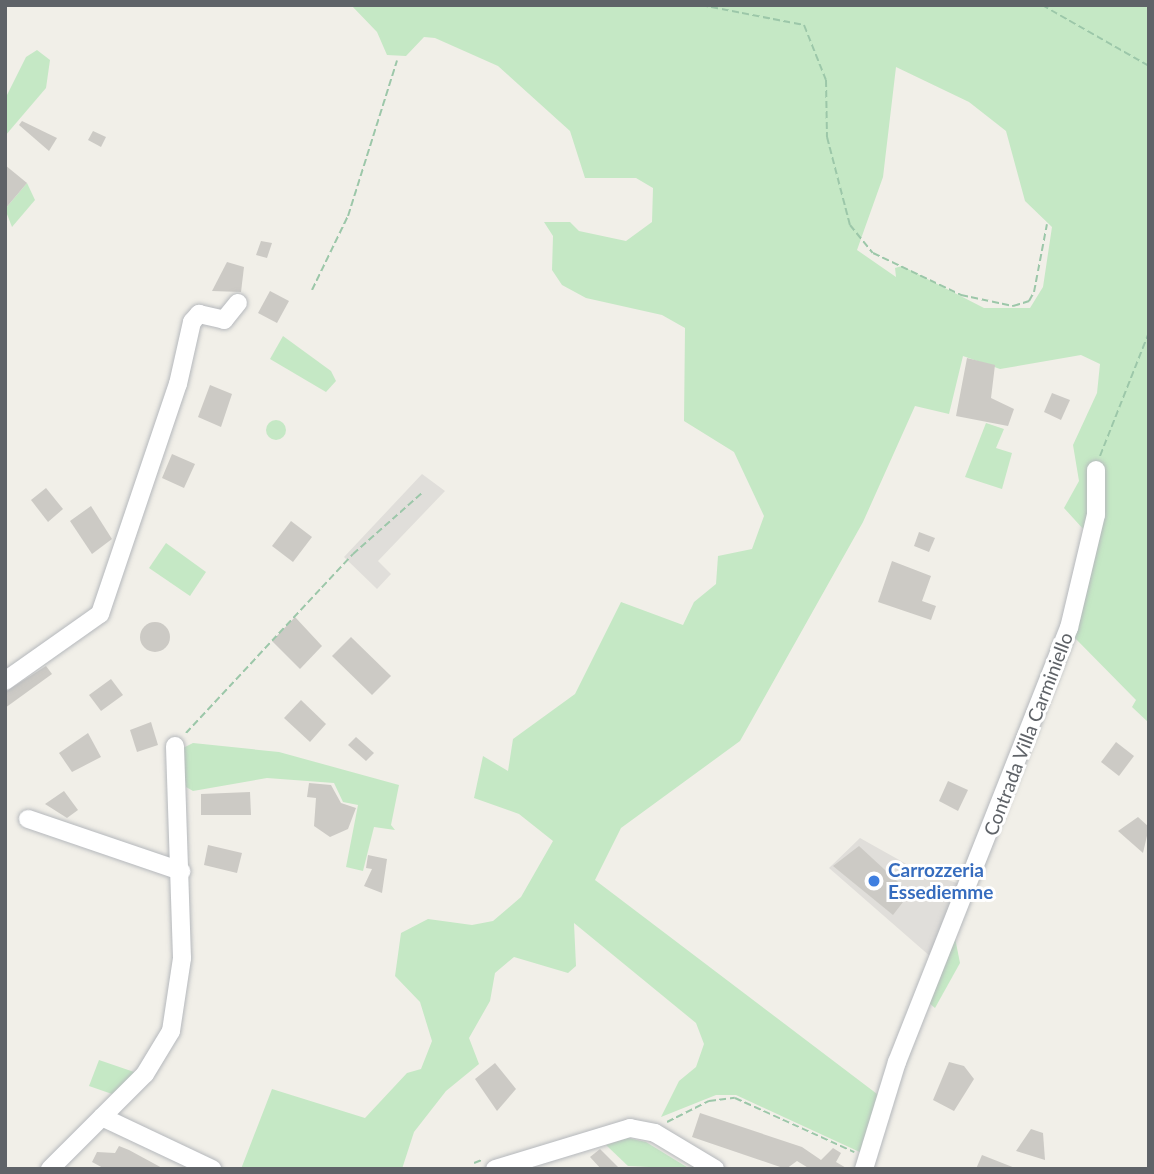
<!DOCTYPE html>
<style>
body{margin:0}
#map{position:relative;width:1154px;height:1174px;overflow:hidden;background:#f1efe8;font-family:Lato,sans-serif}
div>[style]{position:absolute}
.industrial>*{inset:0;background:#e0deda}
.green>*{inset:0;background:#c5e8c5}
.round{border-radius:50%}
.building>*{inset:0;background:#cccac5}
.path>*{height:2px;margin-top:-1px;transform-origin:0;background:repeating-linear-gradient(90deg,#9cc7a9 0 7px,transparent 0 10.5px)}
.roads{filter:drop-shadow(0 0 2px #b5b8bc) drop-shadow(0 0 2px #b5b8bc)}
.minor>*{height:18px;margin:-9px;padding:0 9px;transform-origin:9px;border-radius:9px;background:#fff}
.dots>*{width:19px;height:19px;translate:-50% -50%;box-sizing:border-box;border:4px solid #fff;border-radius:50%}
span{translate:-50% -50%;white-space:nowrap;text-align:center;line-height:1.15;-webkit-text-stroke:6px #fff;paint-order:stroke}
.street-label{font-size:19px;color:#5f6368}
.shop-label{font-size:19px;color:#366cbe;font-weight:700}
.left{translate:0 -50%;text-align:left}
.frame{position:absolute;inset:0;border:7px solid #5f6368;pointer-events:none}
</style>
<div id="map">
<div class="industrial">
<div style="clip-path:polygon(422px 474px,445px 491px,378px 561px,391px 574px,377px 589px,344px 557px)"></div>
<div style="clip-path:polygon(860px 838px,917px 870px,960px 884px,931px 957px,829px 868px)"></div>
</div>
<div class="green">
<div style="clip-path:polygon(evenodd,351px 5px,1149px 5px,1149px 723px,1132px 707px,1136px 700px,1071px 634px,1085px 531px,1064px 508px,1079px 481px,1073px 445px,1097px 393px,1100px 364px,1081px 355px,1000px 369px,963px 356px,949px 414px,915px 406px,863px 522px,740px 741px,621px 828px,595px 880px,881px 1097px,864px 1154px,736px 1095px,716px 1095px,661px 1117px,679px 1081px,696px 1067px,704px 1044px,696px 1023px,574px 923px,576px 966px,568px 973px,514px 957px,495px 973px,490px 1001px,469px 1038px,479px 1064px,446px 1091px,414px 1132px,402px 1169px,241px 1169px,272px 1089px,365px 1118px,407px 1073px,421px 1069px,432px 1041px,420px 1002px,395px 976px,401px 933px,428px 919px,472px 925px,493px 921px,521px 897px,553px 841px,519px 814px,474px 798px,483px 756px,508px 771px,513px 739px,575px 694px,621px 602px,683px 625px,694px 602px,716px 584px,718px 556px,752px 549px,764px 516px,734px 452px,684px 421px,685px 328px,662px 315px,586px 298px,562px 285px,552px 270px,553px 236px,544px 222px,570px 222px,579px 231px,626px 241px,652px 222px,653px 188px,636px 178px,585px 178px,570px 131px,498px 66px,435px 38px,424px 37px,406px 56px,387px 55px,377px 32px,351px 5px,896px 67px,969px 102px,1006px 131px,1025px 201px,1052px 227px,1043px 287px,1030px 308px,984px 308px,902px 266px,895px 268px,896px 277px,857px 250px,883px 177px,896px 67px)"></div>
<div style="clip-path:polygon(37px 50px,50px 60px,46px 88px,5px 136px,5px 99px,26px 57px)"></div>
<div style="clip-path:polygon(27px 183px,35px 200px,12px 227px,5px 209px)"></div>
<div style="clip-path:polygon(283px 336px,331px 371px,336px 381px,326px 392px,270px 359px)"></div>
<div class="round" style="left:266px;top:420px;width:20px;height:20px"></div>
<div style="clip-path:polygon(986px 423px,1004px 429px,996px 448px,1012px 453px,1002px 489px,965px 477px)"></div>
<div style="clip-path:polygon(166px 543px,206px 572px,190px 596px,149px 568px)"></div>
<div style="clip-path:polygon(193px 743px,279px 752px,399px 785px,391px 825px,395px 830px,374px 827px,363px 871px,346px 867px,358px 805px,343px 802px,334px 783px,267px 778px,193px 791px,186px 787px,181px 749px)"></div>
<div style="clip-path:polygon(954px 933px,960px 963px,935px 1008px,917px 993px)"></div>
<div style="clip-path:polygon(99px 1060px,137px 1073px,112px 1094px,89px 1086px)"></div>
<div style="clip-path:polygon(628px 1138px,646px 1142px,690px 1169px,628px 1166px,606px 1145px)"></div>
</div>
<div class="building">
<div style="clip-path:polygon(22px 121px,57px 138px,49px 151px,19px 125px)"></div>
<div style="clip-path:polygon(93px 131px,106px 137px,101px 147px,88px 140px)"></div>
<div style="clip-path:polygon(5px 165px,27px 183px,5px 209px)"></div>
<div style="clip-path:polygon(261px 241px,272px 243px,267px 258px,256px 255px)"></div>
<div style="clip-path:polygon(227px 262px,244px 267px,241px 292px,212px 291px)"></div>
<div style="clip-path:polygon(270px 291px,289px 301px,277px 323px,258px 313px)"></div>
<div style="clip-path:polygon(967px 358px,995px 365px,991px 398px,1014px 409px,1008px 426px,956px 416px)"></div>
<div style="clip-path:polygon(210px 385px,232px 394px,221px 427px,198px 417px)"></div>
<div style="clip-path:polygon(1052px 393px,1070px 400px,1061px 420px,1044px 412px)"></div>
<div style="clip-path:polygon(172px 454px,195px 464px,184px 488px,162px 478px)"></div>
<div style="clip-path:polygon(46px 488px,63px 509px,48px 522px,31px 500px)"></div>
<div style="clip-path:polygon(91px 506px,112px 539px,92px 554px,70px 521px)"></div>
<div style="clip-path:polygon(291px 521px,312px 537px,293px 562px,272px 546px)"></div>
<div style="clip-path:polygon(919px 532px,935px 538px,929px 552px,914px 546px)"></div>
<div style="clip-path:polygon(892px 561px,931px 576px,922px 601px,936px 606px,931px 620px,878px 602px)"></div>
<div style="clip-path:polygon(295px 617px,322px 646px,300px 669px,272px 641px)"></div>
<div class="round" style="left:140px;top:622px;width:30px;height:30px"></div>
<div style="clip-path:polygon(351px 637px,391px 676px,372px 695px,332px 656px)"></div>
<div style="clip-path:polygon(46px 666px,52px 674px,5px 708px,5px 692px)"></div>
<div style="clip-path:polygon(111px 679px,123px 695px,101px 711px,89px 695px)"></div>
<div style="clip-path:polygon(301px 700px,326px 724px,310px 742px,284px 718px)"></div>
<div style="clip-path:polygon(151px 722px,158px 745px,137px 752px,130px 730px)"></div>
<div style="clip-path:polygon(88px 733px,101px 757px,72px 772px,59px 753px)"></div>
<div style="clip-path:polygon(356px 737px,374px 753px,366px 761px,348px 745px)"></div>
<div style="clip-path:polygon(1116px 742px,1134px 756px,1119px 776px,1101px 762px)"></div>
<div style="clip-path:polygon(948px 781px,968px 790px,958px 811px,939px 801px)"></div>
<div style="clip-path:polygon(309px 783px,331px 785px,341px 803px,356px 808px,348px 829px,330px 837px,314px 826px,316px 798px,307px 797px)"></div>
<div style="clip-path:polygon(64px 791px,78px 810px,67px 818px,45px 804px)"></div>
<div style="clip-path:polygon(250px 792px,251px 815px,201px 815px,201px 794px)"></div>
<div style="clip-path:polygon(1138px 817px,1149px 827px,1143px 853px,1118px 831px)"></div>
<div style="clip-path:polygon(208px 845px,242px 853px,237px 873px,204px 865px)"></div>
<div style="clip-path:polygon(859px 846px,910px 893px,893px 915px,833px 866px)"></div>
<div style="clip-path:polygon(368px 855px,387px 859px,382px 893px,364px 886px,372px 869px,366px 868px)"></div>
<div style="clip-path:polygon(949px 1062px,964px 1066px,974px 1079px,954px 1111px,933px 1100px)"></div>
<div style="clip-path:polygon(495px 1063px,516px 1089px,497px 1111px,475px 1079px)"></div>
<div style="clip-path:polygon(700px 1113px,802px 1147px,821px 1160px,833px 1148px,841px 1153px,836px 1162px,848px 1169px,810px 1169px,797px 1161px,786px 1169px,692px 1137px)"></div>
<div style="clip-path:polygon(1031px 1129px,1043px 1133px,1045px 1160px,1016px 1151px)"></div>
<div style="clip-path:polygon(119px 1146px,129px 1150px,164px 1169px,105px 1169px,92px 1162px,97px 1152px,115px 1153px)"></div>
<div style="clip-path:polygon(600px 1149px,620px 1169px,601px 1169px,590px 1157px)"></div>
<div style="clip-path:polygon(982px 1155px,1015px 1168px,1015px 1169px,976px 1169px)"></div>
</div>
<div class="path">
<div style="left:701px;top:5px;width:105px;rotate:11deg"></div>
<div style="left:804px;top:25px;width:59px;rotate:68.2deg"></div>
<div style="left:826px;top:80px;width:57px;rotate:89deg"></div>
<div style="left:827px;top:137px;width:91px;rotate:75.4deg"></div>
<div style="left:850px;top:225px;width:36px;rotate:51deg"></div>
<div style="left:873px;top:253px;width:98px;rotate:25.5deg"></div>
<div style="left:961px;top:295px;width:53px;rotate:11.9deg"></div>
<div style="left:1013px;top:306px;width:17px;rotate:-17deg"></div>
<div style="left:1029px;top:301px;width:10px;rotate:-61deg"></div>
<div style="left:1034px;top:292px;width:69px;rotate:-79.2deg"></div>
<div style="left:1042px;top:5px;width:123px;rotate:29.7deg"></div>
<div style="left:312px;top:290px;width:82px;rotate:-64.1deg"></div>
<div style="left:348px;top:216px;width:163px;rotate:-72.5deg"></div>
<div style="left:1100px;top:456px;width:133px;rotate:-68.4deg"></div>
<div style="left:186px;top:733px;width:245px;rotate:-47deg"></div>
<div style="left:353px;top:554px;width:92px;rotate:-41.5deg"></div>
<div style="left:667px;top:1122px;width:47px;rotate:-26.6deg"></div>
<div style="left:709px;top:1101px;width:26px;rotate:-7deg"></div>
<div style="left:735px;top:1098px;width:131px;rotate:24.4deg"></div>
<div style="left:474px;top:1163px;width:9px;rotate:-21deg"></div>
</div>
<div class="roads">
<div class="minor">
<div style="left:5px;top:681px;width:116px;rotate:-35.2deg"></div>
<div style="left:100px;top:614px;width:243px;rotate:-71.3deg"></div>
<div style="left:178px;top:384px;width:64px;rotate:-77.3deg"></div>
<div style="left:192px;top:322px;width:11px;rotate:-49deg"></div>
<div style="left:199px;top:314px;width:26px;rotate:13deg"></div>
<div style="left:224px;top:320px;width:22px;rotate:-51deg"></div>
<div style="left:28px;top:819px;width:162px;rotate:18.8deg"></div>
<div style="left:102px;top:1117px;width:122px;rotate:25.3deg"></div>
<div style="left:50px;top:1169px;width:134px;rotate:-45deg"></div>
<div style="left:145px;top:1074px;width:50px;rotate:-58.8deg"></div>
<div style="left:171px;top:1031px;width:74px;rotate:-81.4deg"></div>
<div style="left:182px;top:958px;width:212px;rotate:-91.9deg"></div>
<div style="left:495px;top:1169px;width:141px;rotate:-16.9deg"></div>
<div style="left:630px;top:1128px;width:25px;rotate:11deg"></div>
<div style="left:655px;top:1133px;width:70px;rotate:31deg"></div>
<div style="left:864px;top:1169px;width:112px;rotate:-72.9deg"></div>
<div style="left:897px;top:1062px;width:467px;rotate:-68.4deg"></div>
<div style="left:1069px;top:628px;width:116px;rotate:-76.6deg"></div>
<div style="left:1096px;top:515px;width:45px;rotate:-90deg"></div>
</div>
</div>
<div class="dots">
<div style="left:874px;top:881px;background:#3f7fe0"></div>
</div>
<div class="street-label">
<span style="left:1028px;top:734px;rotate:-69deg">Contrada Villa Carminiello</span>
</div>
<div class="shop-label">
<span class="left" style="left:888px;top:881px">Carrozzeria<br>Essediemme</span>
</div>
<div class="frame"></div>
</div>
